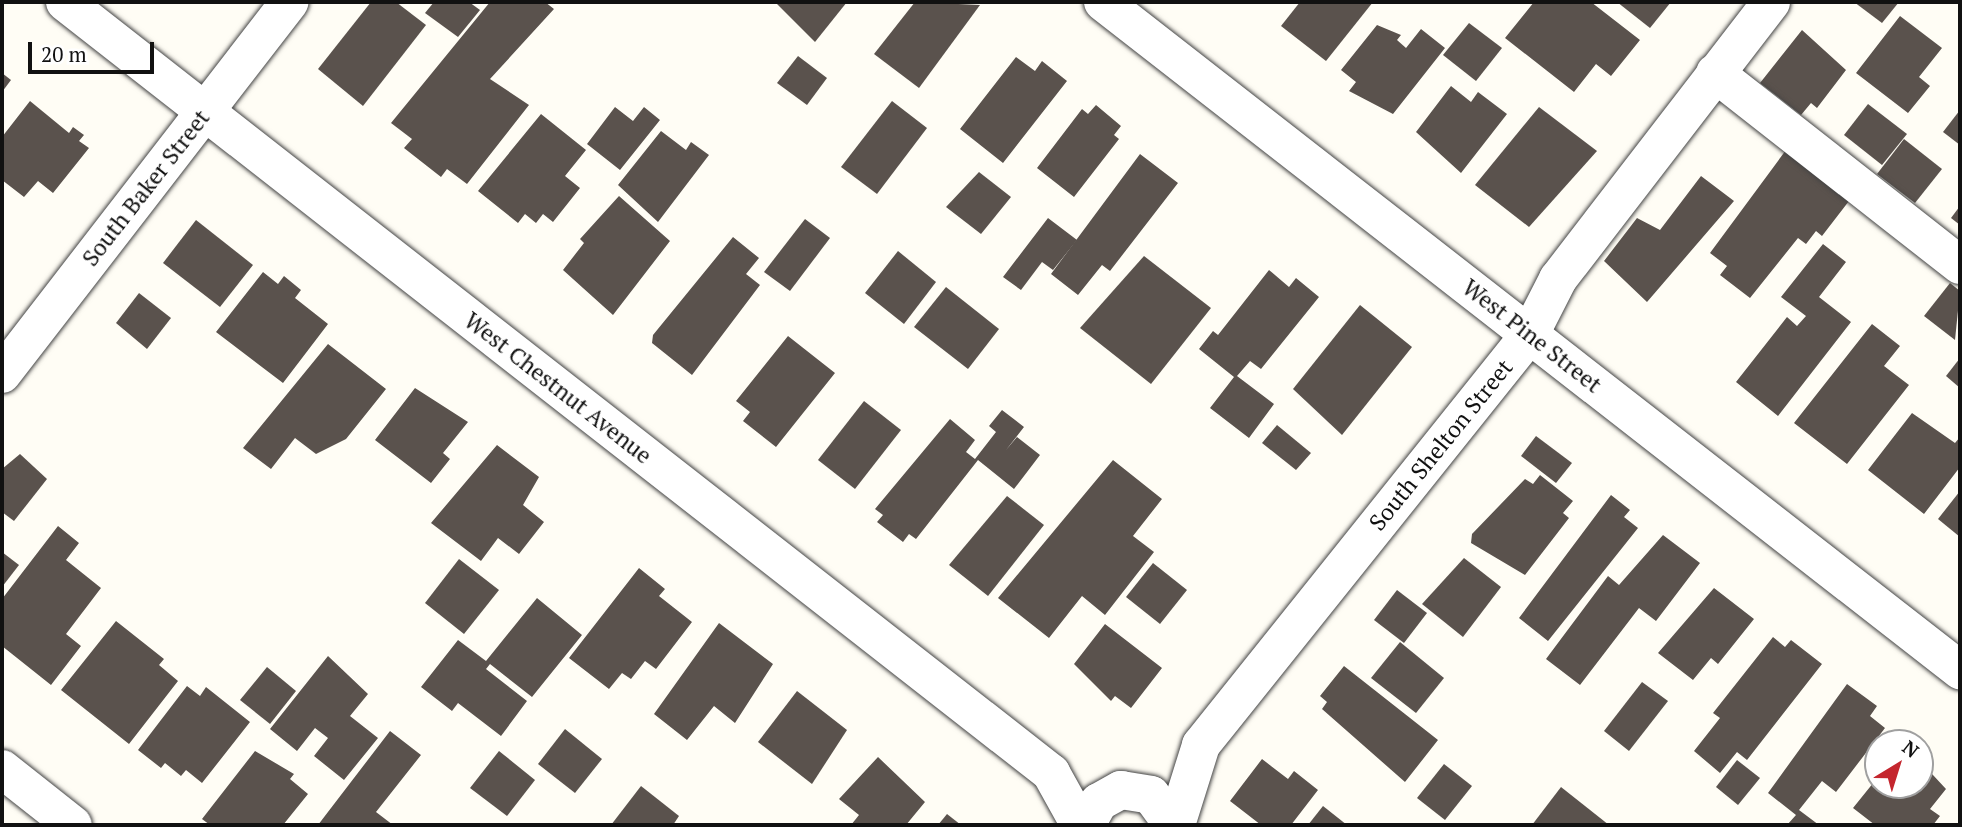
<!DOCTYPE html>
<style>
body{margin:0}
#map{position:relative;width:1962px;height:827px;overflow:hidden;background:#fffdf5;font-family:"PT Serif",serif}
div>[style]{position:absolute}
.building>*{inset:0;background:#5a524d}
.roads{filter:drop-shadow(0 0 2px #444) drop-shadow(0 0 2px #444)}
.minor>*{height:38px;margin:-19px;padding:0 19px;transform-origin:19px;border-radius:19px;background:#fff}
span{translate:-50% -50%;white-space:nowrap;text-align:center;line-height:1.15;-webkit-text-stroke:7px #fff;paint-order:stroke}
.street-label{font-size:23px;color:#111}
.frame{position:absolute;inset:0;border:4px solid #111;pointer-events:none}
.north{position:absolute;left:1864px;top:729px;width:70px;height:70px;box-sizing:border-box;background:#fff;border:2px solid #a0a0a0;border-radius:50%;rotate:38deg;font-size:19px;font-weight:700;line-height:28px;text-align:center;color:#111}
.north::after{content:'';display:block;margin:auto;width:24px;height:32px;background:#c4262e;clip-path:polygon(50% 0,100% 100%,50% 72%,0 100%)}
.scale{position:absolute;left:28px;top:42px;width:126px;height:32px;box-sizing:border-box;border:4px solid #111;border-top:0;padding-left:9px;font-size:21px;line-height:24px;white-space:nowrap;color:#111;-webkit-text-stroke:5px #fff;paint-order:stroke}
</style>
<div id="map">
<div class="building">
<div style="clip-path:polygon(371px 2px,396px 2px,426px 25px,363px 106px,318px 69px)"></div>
<div style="clip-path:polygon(434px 2px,469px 2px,480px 10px,458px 37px,425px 13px)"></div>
<div style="clip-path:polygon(490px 2px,545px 2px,554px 9px,490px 79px,529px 105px,467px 184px,447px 169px,441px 177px,404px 148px,412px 139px,391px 123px)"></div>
<div style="clip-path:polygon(775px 2px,847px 2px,815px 42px)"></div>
<div style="clip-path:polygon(915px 2px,980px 5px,919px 88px,874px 54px)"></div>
<div style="clip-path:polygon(1300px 2px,1373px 2px,1326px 61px,1281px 26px)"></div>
<div style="clip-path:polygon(1534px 2px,1591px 2px,1640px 40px,1611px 76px,1596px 64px,1574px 92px,1505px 38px)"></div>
<div style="clip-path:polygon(1617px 2px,1671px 2px,1650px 28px)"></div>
<div style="clip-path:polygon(1854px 2px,1899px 2px,1882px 23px)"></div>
<div style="clip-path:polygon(1900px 16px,1942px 48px,1919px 77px,1930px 86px,1908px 113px,1856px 73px)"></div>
<div style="clip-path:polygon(1469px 23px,1502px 48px,1476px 81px,1443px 55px)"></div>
<div style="clip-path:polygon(1377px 25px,1401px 35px,1397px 40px,1406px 48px,1421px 29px,1445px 48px,1393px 114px,1349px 91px,1356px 82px,1341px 70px)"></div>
<div style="clip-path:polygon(1802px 30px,1846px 70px,1817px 108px,1811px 103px,1801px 115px,1760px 83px)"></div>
<div style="clip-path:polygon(798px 56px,827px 78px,807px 105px,777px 83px)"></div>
<div style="clip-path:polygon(1016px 57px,1035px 71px,1042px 61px,1067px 81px,1003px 163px,960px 129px)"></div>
<div style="clip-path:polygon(2px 73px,11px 80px,2px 92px)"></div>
<div style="clip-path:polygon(1451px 86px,1471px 102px,1478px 92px,1507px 114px,1461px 173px,1416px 132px)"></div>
<div style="clip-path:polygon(30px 101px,69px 133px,73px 127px,84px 135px,79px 141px,89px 148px,53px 193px,38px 181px,24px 197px,2px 180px,2px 137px)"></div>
<div style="clip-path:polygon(892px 101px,927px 128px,877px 194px,841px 167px)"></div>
<div style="clip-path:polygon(1868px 104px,1907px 134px,1882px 165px,1844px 135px)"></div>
<div style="clip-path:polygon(1096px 105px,1121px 126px,1114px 135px,1119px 139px,1074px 197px,1037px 168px,1082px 109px,1088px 114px)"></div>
<div style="clip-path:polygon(615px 107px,633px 121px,644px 107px,660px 120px,620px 170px,587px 144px)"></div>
<div style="clip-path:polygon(1539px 107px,1597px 151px,1529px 227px,1475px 185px)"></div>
<div style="clip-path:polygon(1960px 110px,1960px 145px,1943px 132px)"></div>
<div style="clip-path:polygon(541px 114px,586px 150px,565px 176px,580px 188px,553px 222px,543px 214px,536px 223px,525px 214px,518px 223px,478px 191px)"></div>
<div style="clip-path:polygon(661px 131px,686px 150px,691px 142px,709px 155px,658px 222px,618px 185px)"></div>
<div style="clip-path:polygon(1904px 139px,1942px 169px,1915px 203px,1877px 174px)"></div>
<div style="clip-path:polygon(1786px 150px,1849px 201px,1822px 236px,1816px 231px,1806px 244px,1798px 238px,1750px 298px,1720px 275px,1727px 266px,1710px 253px)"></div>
<div style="clip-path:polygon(1140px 154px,1178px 183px,1110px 271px,1102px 265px,1078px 295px,1051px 274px)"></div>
<div style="clip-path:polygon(979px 172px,1011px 197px,981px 234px,946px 207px)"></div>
<div style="clip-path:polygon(1701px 176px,1734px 201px,1647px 302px,1604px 261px,1637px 218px,1660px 230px)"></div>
<div style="clip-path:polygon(619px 196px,670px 241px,613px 315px,563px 270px,584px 243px,580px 239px)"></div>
<div style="clip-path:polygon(1960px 206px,1960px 225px,1951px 218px)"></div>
<div style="clip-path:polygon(1048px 218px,1077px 240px,1053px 270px,1042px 262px,1021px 290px,1003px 277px)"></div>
<div style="clip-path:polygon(805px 219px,830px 238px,790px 291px,764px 272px)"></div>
<div style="clip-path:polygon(196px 220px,253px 265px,220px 307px,163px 263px)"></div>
<div style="clip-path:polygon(733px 237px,759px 258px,746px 274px,760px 285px,692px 375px,652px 343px,653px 335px)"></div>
<div style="clip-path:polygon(1823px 244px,1846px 262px,1819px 297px,1851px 322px,1778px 416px,1736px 382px,1787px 317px,1797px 326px,1806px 316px,1781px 297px)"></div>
<div style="clip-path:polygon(898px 251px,936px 282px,904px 324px,865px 293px)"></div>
<div style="clip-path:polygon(1144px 256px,1211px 308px,1151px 384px,1080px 328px)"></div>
<div style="clip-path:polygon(1269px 270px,1289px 287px,1296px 278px,1319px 297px,1261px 369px,1250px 361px,1237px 376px,1274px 404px,1249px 438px,1210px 408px,1234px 377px,1199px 349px,1213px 331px,1218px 335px)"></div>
<div style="clip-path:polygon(263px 272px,278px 284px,284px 276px,301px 290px,295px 298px,328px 324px,283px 383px,216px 332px)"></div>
<div style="clip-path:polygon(1950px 283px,1960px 291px,1955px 340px,1924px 316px)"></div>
<div style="clip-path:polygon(946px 287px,999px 329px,968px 369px,914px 327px)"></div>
<div style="clip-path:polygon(139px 293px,171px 318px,147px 349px,116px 323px)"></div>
<div style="clip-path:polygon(1360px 305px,1412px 347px,1342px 435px,1293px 389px)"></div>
<div style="clip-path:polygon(1872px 324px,1900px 346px,1884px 366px,1909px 385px,1847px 464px,1794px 423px)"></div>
<div style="clip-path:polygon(788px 336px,835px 373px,776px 447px,743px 421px,750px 412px,736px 401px)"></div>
<div style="clip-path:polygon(328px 344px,386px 389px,346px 439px,316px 454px,295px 438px,271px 469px,243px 448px)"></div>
<div style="clip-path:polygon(1960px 358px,1960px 388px,1946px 376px)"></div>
<div style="clip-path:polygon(415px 388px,468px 422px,443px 453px,450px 459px,431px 483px,375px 440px)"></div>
<div style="clip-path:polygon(864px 401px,901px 430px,855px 489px,818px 460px)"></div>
<div style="clip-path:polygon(1002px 410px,1024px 427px,1006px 450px,1017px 437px,1040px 455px,1014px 489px,978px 460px,916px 539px,909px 534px,903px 542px,877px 522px,883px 515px,875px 509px,950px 419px,975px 440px,966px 452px,975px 459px,996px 432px,989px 426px)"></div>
<div style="clip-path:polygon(1912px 413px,1955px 443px,1960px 437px,1960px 467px,1924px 514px,1868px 470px)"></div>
<div style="clip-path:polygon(1277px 425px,1311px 453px,1296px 470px,1262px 443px)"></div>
<div style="clip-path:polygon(1536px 436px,1572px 463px,1556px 483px,1521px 456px)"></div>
<div style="clip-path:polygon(497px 445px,539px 477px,523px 505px,544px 522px,519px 554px,498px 538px,481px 561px,431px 523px)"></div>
<div style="clip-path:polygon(20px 454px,47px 479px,14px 521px,2px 512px,2px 469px)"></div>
<div style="clip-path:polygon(1113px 460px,1162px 499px,1133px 536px,1154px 552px,1105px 615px,1082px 596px,1049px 638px,998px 598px)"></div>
<div style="clip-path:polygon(1540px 475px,1573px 501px,1563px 513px,1569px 518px,1525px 575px,1471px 543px,1472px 534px,1525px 479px,1533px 484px)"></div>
<div style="clip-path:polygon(1960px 491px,1960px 537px,1938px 519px)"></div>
<div style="clip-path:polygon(1611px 495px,1630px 510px,1624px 517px,1638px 528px,1548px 641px,1519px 618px)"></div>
<div style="clip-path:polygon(1007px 496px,1044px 525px,988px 596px,949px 565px)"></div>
<div style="clip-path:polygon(58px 526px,79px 543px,66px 560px,101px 588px,66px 634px,81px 646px,51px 685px,2px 646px,2px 599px)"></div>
<div style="clip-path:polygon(1663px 535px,1700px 563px,1656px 621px,1639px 608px,1580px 685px,1546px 659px,1608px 576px,1619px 585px)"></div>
<div style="clip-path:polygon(2px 552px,19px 565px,2px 587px)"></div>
<div style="clip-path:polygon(1464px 558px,1501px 587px,1463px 637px,1422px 604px)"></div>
<div style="clip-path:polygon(459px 559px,499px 590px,464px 634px,425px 603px)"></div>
<div style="clip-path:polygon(1153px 563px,1187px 590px,1160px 624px,1126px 597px)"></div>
<div style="clip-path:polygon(639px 568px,665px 589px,659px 596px,692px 622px,656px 669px,645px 661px,631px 679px,622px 673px,609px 689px,569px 658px)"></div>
<div style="clip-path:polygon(1714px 588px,1754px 619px,1718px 664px,1711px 658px,1693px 680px,1658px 653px)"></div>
<div style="clip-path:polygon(1397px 590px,1427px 613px,1404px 643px,1374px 620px)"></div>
<div style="clip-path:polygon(537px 598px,582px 635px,532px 697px,490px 664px,486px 669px,527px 701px,501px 736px,458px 703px,452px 711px,421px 687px,458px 640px,486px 661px)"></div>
<div style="clip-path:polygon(116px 621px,164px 659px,159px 665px,178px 681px,129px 744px,61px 690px)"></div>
<div style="clip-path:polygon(719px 623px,773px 664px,735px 723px,714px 706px,687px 740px,654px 714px)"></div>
<div style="clip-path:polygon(1105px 624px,1162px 668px,1131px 708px,1115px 696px,1111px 701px,1074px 664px)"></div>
<div style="clip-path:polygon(1773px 637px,1785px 647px,1791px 640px,1822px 664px,1747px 760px,1737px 752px,1720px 773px,1694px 751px,1720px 718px,1713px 713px)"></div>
<div style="clip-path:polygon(1400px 642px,1444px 678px,1416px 713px,1371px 678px)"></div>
<div style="clip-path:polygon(328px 656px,368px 694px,350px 716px,378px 738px,344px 780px,314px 756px,328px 738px,315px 728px,297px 751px,270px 729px)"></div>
<div style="clip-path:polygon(1344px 666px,1438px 740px,1405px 782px,1322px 709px,1327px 702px,1320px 696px)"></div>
<div style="clip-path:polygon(267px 667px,296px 691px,270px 724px,240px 700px)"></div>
<div style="clip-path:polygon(1642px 682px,1668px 701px,1629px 751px,1604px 731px)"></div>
<div style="clip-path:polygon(1847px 684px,1877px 706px,1870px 716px,1885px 728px,1836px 792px,1822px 781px,1799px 810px,1819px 825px,1787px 825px,1796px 815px,1768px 793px)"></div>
<div style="clip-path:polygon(187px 686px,200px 696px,206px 687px,250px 722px,202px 783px,186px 770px,181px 776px,165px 763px,161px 768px,138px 750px)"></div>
<div style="clip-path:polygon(797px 691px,847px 730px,812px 784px,758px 742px)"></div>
<div style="clip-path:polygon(565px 729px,602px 759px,575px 793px,538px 764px)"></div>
<div style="clip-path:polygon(390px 731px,421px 755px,376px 812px,393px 825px,318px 825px)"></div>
<div style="clip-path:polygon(255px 751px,294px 774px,290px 779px,308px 794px,283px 825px,210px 825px,202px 819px)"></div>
<div style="clip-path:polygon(499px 751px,535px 780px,507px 816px,470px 788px)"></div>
<div style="clip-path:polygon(878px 757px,925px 802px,906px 825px,851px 825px,859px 815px,839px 799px)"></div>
<div style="clip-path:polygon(1262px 759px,1288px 779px,1294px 771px,1318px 790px,1291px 825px,1261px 825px,1230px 801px)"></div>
<div style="clip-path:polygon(1737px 760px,1760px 778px,1738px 805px,1716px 787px)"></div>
<div style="clip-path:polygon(1920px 761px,1946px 789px,1930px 809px,1940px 816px,1933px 825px,1875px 825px,1853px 808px,1878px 777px,1878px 785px,1920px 785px)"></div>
<div style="clip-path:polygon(1444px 764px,1472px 786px,1445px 820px,1417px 798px)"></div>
<div style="clip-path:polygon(641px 786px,679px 816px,673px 825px,611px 825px)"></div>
<div style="clip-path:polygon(1561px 787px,1609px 825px,1532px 825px)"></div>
<div style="clip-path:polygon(1323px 806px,1347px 825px,1308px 825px)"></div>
<div style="clip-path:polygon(947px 814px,961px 825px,938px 825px)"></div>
</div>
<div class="roads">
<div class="minor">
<div style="left:65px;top:2px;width:1252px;rotate:38.02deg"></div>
<div style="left:1051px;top:773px;width:60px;rotate:60.9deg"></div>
<div style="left:1103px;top:2px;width:1087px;rotate:37.94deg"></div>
<div style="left:1715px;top:73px;width:311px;rotate:38.1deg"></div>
<div style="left:2px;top:374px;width:470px;rotate:-52.3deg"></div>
<div style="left:2px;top:769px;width:90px;rotate:38.3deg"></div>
<div style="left:1086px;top:825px;width:26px;rotate:-61deg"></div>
<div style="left:1099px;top:802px;width:25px;rotate:-29deg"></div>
<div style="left:1121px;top:790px;width:30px;rotate:9deg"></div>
<div style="left:1151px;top:795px;width:37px;rotate:54deg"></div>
<div style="left:1176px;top:825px;width:84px;rotate:-72.6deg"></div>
<div style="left:1201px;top:745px;width:526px;rotate:-51.32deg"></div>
<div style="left:1530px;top:334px;width:62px;rotate:-63deg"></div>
<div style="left:1558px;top:279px;width:349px;rotate:-52.4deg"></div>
</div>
</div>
<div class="street-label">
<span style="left:146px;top:188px;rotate:-52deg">South Baker Street</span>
<span style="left:1532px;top:336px;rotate:38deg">West Pine Street</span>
<span style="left:558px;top:388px;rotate:38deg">West Chestnut Avenue</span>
<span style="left:1441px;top:445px;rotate:-51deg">South Shelton Street</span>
</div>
<div class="frame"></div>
<div class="north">N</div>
<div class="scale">20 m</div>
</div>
